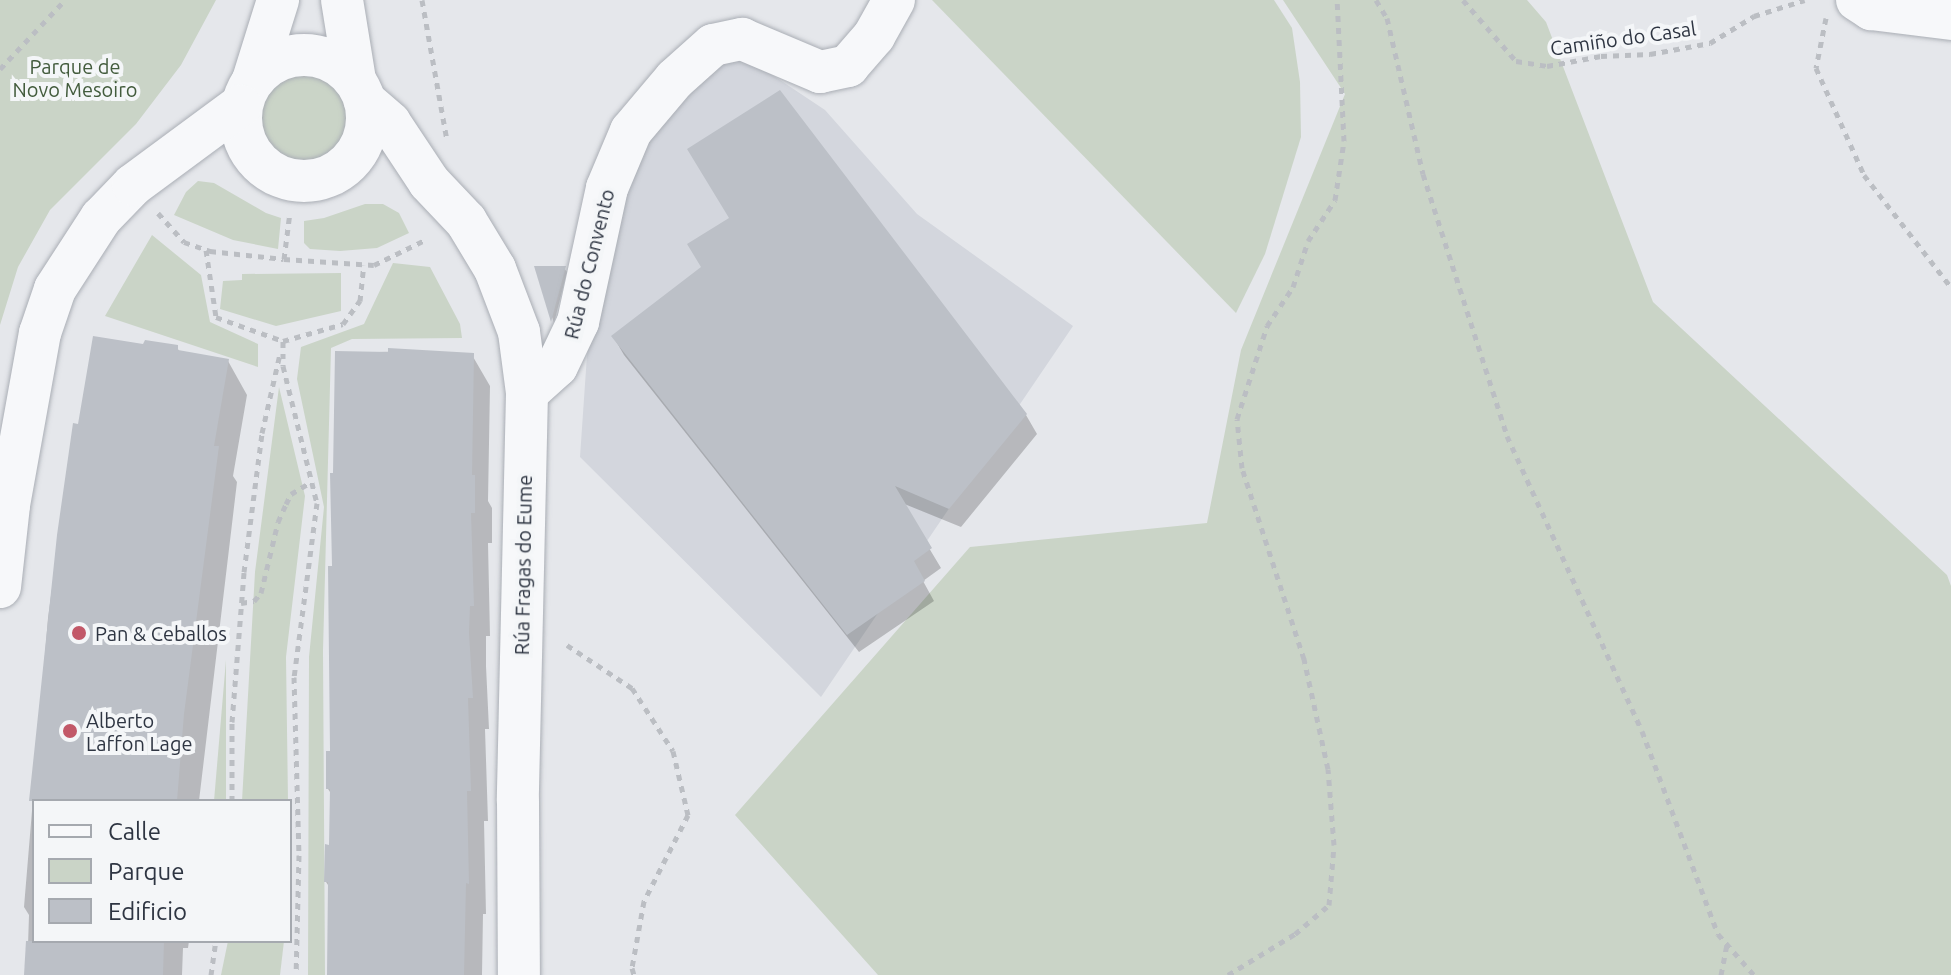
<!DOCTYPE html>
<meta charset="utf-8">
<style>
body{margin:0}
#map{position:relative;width:1951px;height:975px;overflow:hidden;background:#e5e7eb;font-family:Ubuntu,sans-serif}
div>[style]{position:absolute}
.built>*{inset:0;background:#d3d6dd}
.green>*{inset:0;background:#cad4c7}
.round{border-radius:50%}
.shadow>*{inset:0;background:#0003}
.building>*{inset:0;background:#bcc0c7}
.path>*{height:5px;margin-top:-2.5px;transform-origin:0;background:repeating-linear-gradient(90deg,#bbbec3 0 6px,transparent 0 12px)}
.roads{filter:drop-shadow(0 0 2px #aaaeb5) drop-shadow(0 0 2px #aaaeb5)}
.minor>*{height:42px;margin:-21px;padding:0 21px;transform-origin:21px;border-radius:21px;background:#f7f8fa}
.minor>.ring{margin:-21px;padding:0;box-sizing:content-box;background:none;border:42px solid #f7f8fa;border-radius:50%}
.dots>*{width:22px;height:22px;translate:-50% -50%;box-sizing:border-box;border:4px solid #f4f6f8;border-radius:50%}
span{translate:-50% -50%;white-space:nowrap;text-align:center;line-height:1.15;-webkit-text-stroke:8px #f4f6f8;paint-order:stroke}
.street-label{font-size:20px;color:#2e3542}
.park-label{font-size:20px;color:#435c3d}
.poi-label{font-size:20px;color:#2e3542}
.left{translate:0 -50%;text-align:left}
.legend{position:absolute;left:32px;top:799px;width:260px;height:144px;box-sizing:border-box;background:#f4f6f8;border:2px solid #a5a9af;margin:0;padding:10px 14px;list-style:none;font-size:24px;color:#2e3542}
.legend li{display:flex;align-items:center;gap:16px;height:40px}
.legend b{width:40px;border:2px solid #a5a9af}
</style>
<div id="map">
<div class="built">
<div style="clip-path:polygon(747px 58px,825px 110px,917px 214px,1073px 326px,821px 697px,580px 457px,587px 355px,609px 246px,635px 160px,696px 82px,720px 59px)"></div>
</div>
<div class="green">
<div style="clip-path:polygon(0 0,216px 0,181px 65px,136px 124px,50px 210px,18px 267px,0 325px)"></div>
<div style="clip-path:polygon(932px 0,1274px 0,1292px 28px,1300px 82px,1301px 137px,1265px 254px,1236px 313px)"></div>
<div style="clip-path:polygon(1283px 0,1527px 0,1546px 22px,1653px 302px,1947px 575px,1951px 586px,1951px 975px,878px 975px,735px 815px,970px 547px,1207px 523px,1241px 350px,1345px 94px)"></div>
<div class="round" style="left:259px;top:75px;width:88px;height:88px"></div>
<div style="clip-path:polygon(198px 181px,214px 183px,266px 213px,281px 218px,278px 249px,233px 240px,174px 215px,186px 192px)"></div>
<div style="clip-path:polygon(365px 204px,383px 204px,399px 213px,409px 233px,377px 248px,340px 251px,310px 249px,304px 243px,304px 221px,324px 218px)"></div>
<div style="clip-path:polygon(152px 235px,201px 275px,210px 322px,258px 344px,258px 367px,105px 316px)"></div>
<div style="clip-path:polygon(393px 263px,430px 267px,460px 324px,462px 338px,352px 339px,331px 348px,323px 651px,325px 975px,308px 975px,309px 657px,324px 507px,297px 379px,301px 347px,364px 324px)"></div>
<div style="clip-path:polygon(341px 273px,341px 311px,276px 326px,220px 309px,223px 281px,242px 280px,242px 274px)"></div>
<div style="clip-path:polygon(279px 387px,305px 496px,286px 657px,288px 801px,242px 801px,255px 572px)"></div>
<div style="clip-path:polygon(226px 660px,226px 801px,214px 801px)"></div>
<div style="clip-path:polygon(228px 941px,284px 941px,280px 975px,221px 975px)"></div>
</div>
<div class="shadow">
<div style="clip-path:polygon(536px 268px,564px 268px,567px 272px,554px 323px)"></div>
<div style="clip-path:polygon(613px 336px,1026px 415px,1037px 434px,961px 527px,902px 503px,941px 568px,923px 581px,934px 601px,859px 652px,624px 355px)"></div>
<div style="clip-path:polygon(145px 347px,177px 347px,180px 353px,228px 361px,247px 395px,233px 476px,237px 482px,199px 801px,34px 801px,34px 941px,189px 941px,188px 948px,183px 948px,182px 975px,27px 975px,29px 915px,24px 907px,48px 618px,74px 425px,80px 426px)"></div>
<div style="clip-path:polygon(420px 351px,472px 355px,490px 386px,488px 501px,492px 508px,492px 543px,488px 543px,490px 636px,486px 636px,486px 666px,489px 729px,485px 729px,488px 821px,484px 821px,486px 914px,483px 914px,482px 975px,329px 975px,330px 888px,326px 882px,331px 847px,332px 795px,328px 789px,332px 753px,337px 353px)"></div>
</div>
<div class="building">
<div style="clip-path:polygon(780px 90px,1027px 414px,949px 509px,895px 486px,932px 548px,914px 561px,925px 581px,847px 635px,611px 336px,701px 267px,687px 244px,729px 218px,687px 149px)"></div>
<div style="clip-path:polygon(534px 266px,566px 266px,551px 322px)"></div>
<div style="clip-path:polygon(93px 336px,143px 344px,145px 340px,178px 345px,178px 350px,229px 359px,214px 446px,219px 446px,184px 714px,177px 801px,29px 801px,57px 535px,73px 423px,78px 424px)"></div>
<div style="clip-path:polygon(388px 348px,474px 353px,472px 475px,475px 475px,475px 513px,471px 513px,474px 606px,470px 606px,469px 633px,473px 698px,468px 698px,471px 791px,467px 791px,469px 884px,466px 883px,464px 975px,327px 975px,328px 882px,324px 882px,325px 844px,329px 845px,330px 789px,326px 789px,326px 751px,330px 751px,328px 566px,332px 566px,330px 473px,333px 473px,335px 351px,388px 352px)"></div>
<div style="clip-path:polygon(26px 941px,164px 941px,163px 975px,24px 975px)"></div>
</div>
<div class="path">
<div style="left:422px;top:0;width:143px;rotate:79.9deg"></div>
<div style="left:1376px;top:0;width:21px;rotate:59deg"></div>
<div style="left:1387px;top:18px;width:160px;rotate:77deg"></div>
<div style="left:1423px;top:174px;width:275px;rotate:72.2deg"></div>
<div style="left:1507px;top:436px;width:324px;rotate:65.4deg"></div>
<div style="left:1642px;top:731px;width:217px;rotate:69.5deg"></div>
<div style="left:1718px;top:934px;width:55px;rotate:48.7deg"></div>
<div style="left:1463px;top:0;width:81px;rotate:49deg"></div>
<div style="left:1516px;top:61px;width:31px;rotate:9deg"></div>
<div style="left:1547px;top:66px;width:55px;rotate:-10.5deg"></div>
<div style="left:1601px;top:56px;width:49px;rotate:-2.3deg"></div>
<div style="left:1650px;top:54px;width:61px;rotate:-10.4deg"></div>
<div style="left:1710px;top:43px;width:52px;rotate:-31.5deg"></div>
<div style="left:1754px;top:16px;width:53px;rotate:-17.4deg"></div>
<div style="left:1826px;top:18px;width:51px;rotate:101.3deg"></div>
<div style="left:1816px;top:68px;width:117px;rotate:65.8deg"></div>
<div style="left:1864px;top:175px;width:142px;rotate:52.2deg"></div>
<div style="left:0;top:69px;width:95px;rotate:-46.7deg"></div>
<div style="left:158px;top:213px;width:39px;rotate:48deg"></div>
<div style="left:184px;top:242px;width:28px;rotate:19deg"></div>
<div style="left:210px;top:251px;width:74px;rotate:6.2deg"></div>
<div style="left:284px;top:259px;width:90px;rotate:3.8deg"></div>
<div style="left:374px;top:265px;width:55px;rotate:-26.1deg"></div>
<div style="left:206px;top:250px;width:68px;rotate:81.5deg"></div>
<div style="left:216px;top:317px;width:71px;rotate:19.7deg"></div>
<div style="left:283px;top:341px;width:62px;rotate:-15.8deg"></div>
<div style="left:343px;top:324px;width:29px;rotate:-54deg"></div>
<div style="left:360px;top:301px;width:36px;rotate:-84deg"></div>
<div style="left:284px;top:259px;width:47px;rotate:-82.7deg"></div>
<div style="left:283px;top:341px;width:25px;rotate:90deg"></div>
<div style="left:283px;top:366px;width:141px;rotate:76.1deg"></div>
<div style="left:317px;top:503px;width:176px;rotate:97.5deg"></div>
<div style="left:294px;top:677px;width:178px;rotate:88.4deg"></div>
<div style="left:299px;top:855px;width:120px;rotate:91.4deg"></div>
<div style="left:241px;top:603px;width:13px;rotate:-9deg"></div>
<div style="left:254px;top:601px;width:11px;rotate:-49deg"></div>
<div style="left:261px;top:593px;width:73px;rotate:-76.5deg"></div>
<div style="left:278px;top:522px;width:20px;rotate:-66deg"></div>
<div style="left:286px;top:504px;width:11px;rotate:-63deg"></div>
<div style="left:291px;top:494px;width:23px;rotate:-31deg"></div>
<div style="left:567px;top:645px;width:78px;rotate:33.5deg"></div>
<div style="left:632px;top:688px;width:75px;rotate:56.9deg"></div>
<div style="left:673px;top:751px;width:66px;rotate:76.8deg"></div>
<div style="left:688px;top:815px;width:97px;rotate:117.1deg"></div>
<div style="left:644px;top:901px;width:68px;rotate:100.2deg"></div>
<div style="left:632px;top:968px;width:7px;rotate:74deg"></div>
<div style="left:232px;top:801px;width:79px;rotate:-90deg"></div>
<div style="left:232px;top:722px;width:150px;rotate:-85.4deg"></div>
<div style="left:244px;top:572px;width:140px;rotate:-82.6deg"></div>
<div style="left:262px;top:433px;width:81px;rotate:-77.2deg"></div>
<div style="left:211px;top:975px;width:34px;rotate:-82deg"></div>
<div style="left:1228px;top:975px;width:79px;rotate:-31.5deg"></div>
<div style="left:1295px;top:934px;width:45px;rotate:-40.5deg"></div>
<div style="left:1329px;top:905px;width:60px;rotate:-85.2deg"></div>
<div style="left:1334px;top:845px;width:76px;rotate:-94.5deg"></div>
<div style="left:1328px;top:769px;width:113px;rotate:-102.3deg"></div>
<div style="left:1304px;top:659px;width:201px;rotate:-108deg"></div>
<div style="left:1242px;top:468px;width:49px;rotate:-95.8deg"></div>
<div style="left:1237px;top:419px;width:98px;rotate:-72.1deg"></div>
<div style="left:1267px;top:326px;width:47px;rotate:-56.3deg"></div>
<div style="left:1293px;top:287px;width:48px;rotate:-71.9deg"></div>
<div style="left:1308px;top:241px;width:49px;rotate:-56.6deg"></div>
<div style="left:1335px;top:200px;width:60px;rotate:-81.3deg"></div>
<div style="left:1344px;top:141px;width:141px;rotate:-92.8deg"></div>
<div style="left:1721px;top:975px;width:31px;rotate:-79deg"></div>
</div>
<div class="roads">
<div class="minor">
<div style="left:342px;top:0;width:81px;rotate:80.8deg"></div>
<div style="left:1857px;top:0;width:17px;rotate:33deg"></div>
<div style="left:1871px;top:9px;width:81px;rotate:7.1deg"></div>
<div class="ring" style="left:241px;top:55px;width:84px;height:84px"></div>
<div style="left:253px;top:80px;width:84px;rotate:-72.6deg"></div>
<div style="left:365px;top:101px;width:33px;rotate:41deg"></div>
<div style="left:390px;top:123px;width:71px;rotate:56.5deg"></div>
<div style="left:429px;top:182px;width:54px;rotate:46.5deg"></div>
<div style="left:466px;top:221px;width:56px;rotate:58.9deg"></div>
<div style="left:495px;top:269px;width:67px;rotate:69.1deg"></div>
<div style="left:519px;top:332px;width:62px;rotate:82.5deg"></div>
<div style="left:527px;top:393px;width:408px;rotate:91.3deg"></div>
<div style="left:518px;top:801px;width:174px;rotate:89.7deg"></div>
<div style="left:527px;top:393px;width:40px;rotate:-42deg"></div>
<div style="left:557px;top:366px;width:49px;rotate:-64.5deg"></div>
<div style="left:578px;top:322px;width:137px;rotate:-77.8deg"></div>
<div style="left:607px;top:188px;width:62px;rotate:-67.2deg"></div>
<div style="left:631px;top:131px;width:68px;rotate:-49.8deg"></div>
<div style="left:675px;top:79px;width:51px;rotate:-41.8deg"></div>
<div style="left:713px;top:45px;width:30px;rotate:-12deg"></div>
<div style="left:742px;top:39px;width:85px;rotate:22.9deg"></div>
<div style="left:820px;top:72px;width:29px;rotate:-12deg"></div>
<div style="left:848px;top:66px;width:40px;rotate:-49deg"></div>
<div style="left:874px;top:36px;width:41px;rotate:-60.9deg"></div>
<div style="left:0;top:587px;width:82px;rotate:-83.7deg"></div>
<div style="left:9px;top:505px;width:175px;rotate:-79.8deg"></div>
<div style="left:40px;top:333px;width:46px;rotate:-71.2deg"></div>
<div style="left:55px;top:289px;width:85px;rotate:-57.1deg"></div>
<div style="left:101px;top:218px;width:46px;rotate:-45.9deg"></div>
<div style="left:133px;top:185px;width:134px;rotate:-36.5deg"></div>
</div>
</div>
<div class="dots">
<div style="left:79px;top:633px;background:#c25868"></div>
<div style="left:70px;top:731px;background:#c25868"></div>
</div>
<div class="street-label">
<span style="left:1623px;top:38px;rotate:-8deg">Camiño do Casal</span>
<span style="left:589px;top:264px;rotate:-76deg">Rúa do Convento</span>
<span style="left:523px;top:565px;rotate:-89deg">Rúa Fragas do Eume</span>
</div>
<div class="park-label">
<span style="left:75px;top:78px">Parque de<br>Novo Mesoiro</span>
</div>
<div class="poi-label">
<span class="left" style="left:95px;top:633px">Pan &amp; Ceballos</span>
<span class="left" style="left:86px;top:732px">Alberto<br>Laffon Lage</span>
</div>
<ul class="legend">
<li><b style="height:10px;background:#f7f8fa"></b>Calle</li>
<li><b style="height:22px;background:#cad4c7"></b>Parque</li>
<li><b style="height:22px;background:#bcc0c7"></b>Edificio</li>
</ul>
</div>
